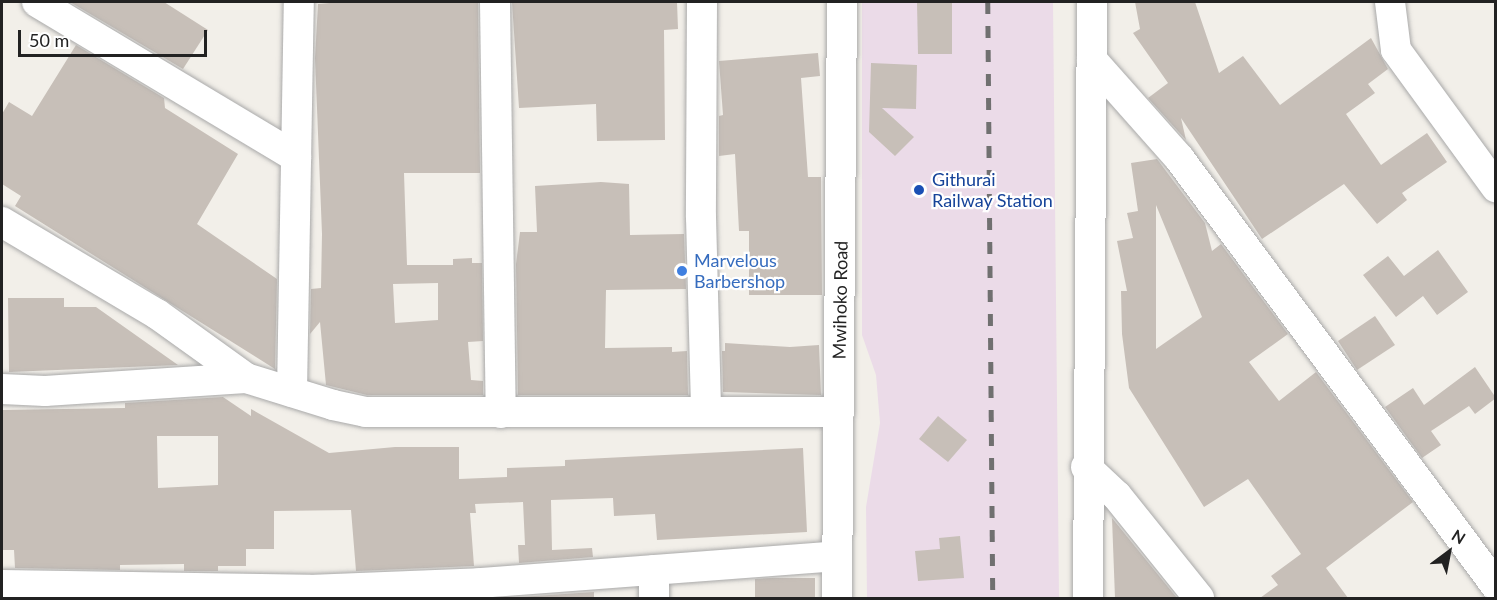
<!DOCTYPE html>
<style>
body{margin:0}
#map{position:relative;width:1497px;height:600px;overflow:hidden;background:#f2efe9;font-family:Lato,sans-serif}
div>[style]{position:absolute}
.industrial>*{inset:0;background:#ebdbe8}
.building>*{inset:0;background:#c7bfb8}
.roads{filter:drop-shadow(0 0 2px #a9a9a9) drop-shadow(0 0 2px #a9a9a9)}
.minor>*{height:30px;margin:-15px;padding:0 15px;transform-origin:15px;border-radius:15px;background:#fff}
.rail>*{height:4.5px;margin-top:-2.25px;transform-origin:0;background:repeating-linear-gradient(90deg,#707070 0 12px,transparent 0 24px)}
.dots>*{width:16px;height:16px;translate:-50% -50%;box-sizing:border-box;border:3px solid #fff;border-radius:50%}
span{translate:-50% -50%;white-space:nowrap;text-align:center;line-height:1.15;-webkit-text-stroke:4.5px #fff;paint-order:stroke}
.transit-label{font-size:18px;color:#164399}
.left{translate:0 -50%;text-align:left}
.shop-label{font-size:18px;color:#366cbe}
.street-label{font-size:18px;color:#222}
.frame{position:absolute;inset:0;border:3px solid #222;pointer-events:none}
.north{position:absolute;left:1419px;top:522px;width:60px;height:60px;-webkit-text-stroke:4px #fff;paint-order:stroke;rotate:32deg;font-size:16px;font-weight:700;line-height:24px;text-align:center;color:#222}
.north::after{content:'';display:block;margin:auto;width:21px;height:27px;background:#222;clip-path:polygon(50% 0,100% 100%,50% 72%,0 100%)}
.scale{position:absolute;left:18px;top:30px;width:189px;height:27px;box-sizing:border-box;border:3px solid #222;border-top:0;padding-left:8px;font-size:18px;line-height:21px;white-space:nowrap;color:#222;-webkit-text-stroke:4px #fff;paint-order:stroke}
</style>
<div id="map">
<div class="industrial">
<div style="clip-path:polygon(862px 2px,1053px 2px,1059px 598px,867px 598px,866px 507px,880px 423px,876px 375px,862px 335px)"></div>
</div>
<div class="building">
<div style="clip-path:polygon(70px 2px,164px 2px,208px 30px,183px 69px)"></div>
<div style="clip-path:polygon(evenodd,341px 2px,478px 2px,480px 173px,404px 173px,407px 265px,453px 265px,453px 259px,472px 258px,472px 263px,482px 263px,483px 341px,468px 342px,471px 380px,483px 381px,483px 395px,367px 395px,326px 385px,320px 322px,310px 334px,311px 289px,321px 288px,322px 234px,315px 58px,318px 4px,341px 2px,438px 283px,438px 320px,395px 323px,393px 284px,438px 283px)"></div>
<div style="clip-path:polygon(512px 2px,677px 2px,678px 29px,664px 30px,665px 140px,597px 141px,596px 104px,519px 108px)"></div>
<div style="clip-path:polygon(917px 2px,952px 2px,952px 54px,918px 54px)"></div>
<div style="clip-path:polygon(1135px 2px,1195px 2px,1219px 73px,1243px 56px,1280px 105px,1371px 38px,1388px 69px,1368px 84px,1375px 93px,1346px 114px,1381px 165px,1427px 133px,1447px 162px,1402px 193px,1407px 200px,1377px 224px,1344px 184px,1262px 239px,1181px 118px,1186px 140px,1148px 98px,1168px 83px,1133px 33px,1140px 29px)"></div>
<div style="clip-path:polygon(76px 45px,164px 98px,165px 108px,238px 154px,197px 224px,277px 279px,275px 369px,15px 206px,21px 196px,2px 184px,2px 114px,9px 102px,32px 116px)"></div>
<div style="clip-path:polygon(818px 53px,820px 76px,801px 78px,808px 177px,821px 177px,822px 295px,749px 295px,749px 231px,739px 231px,735px 154px,719px 156px,719px 116px,723px 115px,719px 61px)"></div>
<div style="clip-path:polygon(871px 63px,917px 65px,916px 109px,882px 108px,914px 137px,895px 156px,869px 132px)"></div>
<div style="clip-path:polygon(evenodd,1157px 159px,1205px 223px,1212px 251px,1221px 244px,1288px 334px,1249px 362px,1279px 401px,1316px 372px,1413px 502px,1326px 568px,1348px 598px,1260px 598px,1278px 585px,1271px 576px,1301px 554px,1248px 479px,1204px 507px,1129px 388px,1122px 334px,1121px 291px,1127px 291px,1117px 241px,1133px 238px,1127px 213px,1138px 211px,1131px 163px,1157px 159px,1156px 205px,1202px 317px,1156px 349px,1156px 205px)"></div>
<div style="clip-path:polygon(601px 182px,629px 184px,630px 235px,684px 234px,686px 289px,606px 290px,605px 348px,672px 347px,672px 352px,687px 351px,688px 395px,518px 395px,516px 264px,520px 232px,537px 232px,535px 186px)"></div>
<div style="clip-path:polygon(1438px 250px,1468px 292px,1437px 315px,1423px 296px,1396px 317px,1363px 275px,1388px 256px,1404px 276px)"></div>
<div style="clip-path:polygon(8px 298px,64px 298px,64px 307px,96px 307px,178px 365px,9px 372px)"></div>
<div style="clip-path:polygon(1375px 316px,1395px 345px,1357px 370px,1338px 341px)"></div>
<div style="clip-path:polygon(725px 343px,790px 347px,819px 345px,821px 395px,723px 392px,722px 351px,725px 351px)"></div>
<div style="clip-path:polygon(1475px 367px,1496px 398px,1475px 414px,1469px 406px,1431px 431px,1441px 445px,1422px 458px,1385px 407px,1413px 388px,1424px 405px)"></div>
<div style="clip-path:polygon(evenodd,223px 397px,251px 416px,251px 409px,329px 453px,395px 447px,459px 447px,459px 479px,507px 477px,507px 468px,565px 466px,565px 460px,803px 448px,807px 532px,657px 540px,655px 514px,614px 516px,613px 498px,551px 500px,552px 550px,592px 548px,593px 557px,519px 563px,518px 545px,525px 545px,523px 502px,475px 504px,476px 513px,470px 513px,474px 566px,356px 571px,351px 510px,274px 511px,274px 549px,246px 549px,246px 566px,218px 566px,218px 571px,184px 571px,184px 564px,120px 565px,120px 570px,15px 568px,14px 550px,2px 550px,2px 410px,125px 408px,125px 403px,223px 397px,157px 436px,218px 436px,218px 485px,158px 488px,157px 436px)"></div>
<div style="clip-path:polygon(938px 416px,967px 440px,948px 462px,919px 439px)"></div>
<div style="clip-path:polygon(1112px 518px,1177px 598px,1115px 598px)"></div>
<div style="clip-path:polygon(960px 536px,964px 578px,918px 581px,915px 551px,940px 549px,939px 538px)"></div>
<div style="clip-path:polygon(771px 578px,815px 578px,815px 598px,755px 598px,755px 579px)"></div>
<div style="clip-path:polygon(594px 592px,594px 598px,520px 598px,520px 597px)"></div>
</div>
<div class="roads">
<div class="minor">
<div style="left:37px;top:2px;width:302px;rotate:30.9deg"></div>
<div style="left:495px;top:2px;width:411px;rotate:89.2deg"></div>
<div style="left:702px;top:2px;width:215px;rotate:90.3deg"></div>
<div style="left:701px;top:217px;width:193px;rotate:88.5deg"></div>
<div style="left:1390px;top:2px;width:48px;rotate:82.9deg"></div>
<div style="left:1396px;top:50px;width:170px;rotate:53.9deg"></div>
<div style="left:1092px;top:60px;width:131px;rotate:48.4deg"></div>
<div style="left:1179px;top:158px;width:533px;rotate:53.47deg"></div>
<div style="left:2px;top:222px;width:180px;rotate:30.7deg"></div>
<div style="left:157px;top:314px;width:110px;rotate:35.7deg"></div>
<div style="left:246px;top:378px;width:91px;rotate:17.2deg"></div>
<div style="left:333px;top:405px;width:33px;rotate:12deg"></div>
<div style="left:365px;top:412px;width:474px"></div>
<div style="left:2px;top:389px;width:43px;rotate:2.7deg"></div>
<div style="left:45px;top:391px;width:201px;rotate:-3.7deg"></div>
<div style="left:292px;top:392px;width:390px;rotate:-89deg"></div>
<div style="left:1086px;top:467px;width:42px;rotate:43.1deg"></div>
<div style="left:1117px;top:496px;width:131px;rotate:51.2deg"></div>
<div style="left:654px;top:570px;width:28px;rotate:90deg"></div>
<div style="left:2px;top:585px;width:307px;rotate:0.9deg"></div>
<div style="left:309px;top:590px;width:171px;rotate:-2.3deg"></div>
<div style="left:480px;top:583px;width:357px;rotate:-4.3deg"></div>
<div style="left:837px;top:598px;width:596px;rotate:-89.52deg"></div>
<div style="left:1088px;top:598px;width:596px;rotate:-89.62deg"></div>
</div>
</div>
<div class="rail">
<div style="left:988px;top:2px;width:596px;rotate:89.52deg"></div>
</div>
<div class="dots">
<div style="left:919px;top:190px;background:#1a4fb4"></div>
<div style="left:682px;top:271px;background:#3f7fe0"></div>
</div>
<div class="transit-label">
<span class="left" style="left:932px;top:190px">Githurai<br>Railway Station</span>
</div>
<div class="shop-label">
<span class="left" style="left:694px;top:271px">Marvelous<br>Barbershop</span>
</div>
<div class="street-label">
<span style="left:840px;top:300px;rotate:-89deg">Mwihoko Road</span>
</div>
<div class="frame"></div>
<div class="north">N</div>
<div class="scale">50 m</div>
</div>
